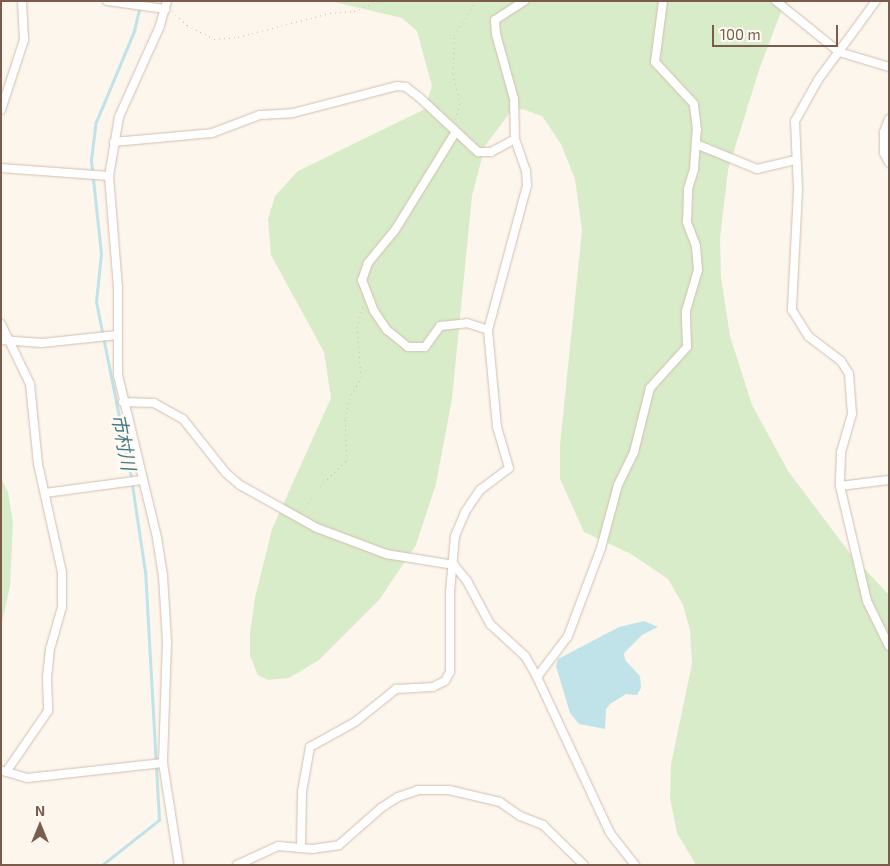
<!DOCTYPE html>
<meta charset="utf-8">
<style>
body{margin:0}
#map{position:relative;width:890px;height:866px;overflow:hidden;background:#fdf6ec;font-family:"Exo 2","Noto Sans JP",sans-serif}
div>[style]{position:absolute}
.green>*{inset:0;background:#d8ecc9}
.water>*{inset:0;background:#bfe3e8}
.stream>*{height:2.5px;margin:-1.25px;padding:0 1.25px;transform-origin:1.25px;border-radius:1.25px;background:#bfe3e8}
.path>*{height:1px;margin-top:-0.5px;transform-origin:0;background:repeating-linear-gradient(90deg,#d9b8a5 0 1px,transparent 0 5px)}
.roads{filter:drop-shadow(0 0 1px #d1beb0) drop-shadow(0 0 1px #d1beb0)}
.street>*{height:8px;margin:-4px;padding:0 4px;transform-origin:4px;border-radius:4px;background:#fff}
span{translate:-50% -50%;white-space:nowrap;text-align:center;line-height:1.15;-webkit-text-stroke:4.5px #fffaf3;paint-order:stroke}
.water-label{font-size:19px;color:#437c86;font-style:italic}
.frame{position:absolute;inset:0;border:2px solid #7a5c4d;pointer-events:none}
.north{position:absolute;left:15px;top:801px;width:50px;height:50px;-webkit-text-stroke:4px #fffaf3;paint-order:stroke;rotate:0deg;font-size:14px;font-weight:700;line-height:20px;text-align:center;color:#7a5c4d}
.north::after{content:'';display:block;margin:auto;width:18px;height:22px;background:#7a5c4d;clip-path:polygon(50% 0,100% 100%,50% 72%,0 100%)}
.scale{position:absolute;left:712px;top:25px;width:126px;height:22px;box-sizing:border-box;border:2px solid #7a5c4d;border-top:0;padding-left:6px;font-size:15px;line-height:18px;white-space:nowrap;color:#7a5c4d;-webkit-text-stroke:4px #fffaf3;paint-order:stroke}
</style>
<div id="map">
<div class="green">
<div style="clip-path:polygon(330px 1px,788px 1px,781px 12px,759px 70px,728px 170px,720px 239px,721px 277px,730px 336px,752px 405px,788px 471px,849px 552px,889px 595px,889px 865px,696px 865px,677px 833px,670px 798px,671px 764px,692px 664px,690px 630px,683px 605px,668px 579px,631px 554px,584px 532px,560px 479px,560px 445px,582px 230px,575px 179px,561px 144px,542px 116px,522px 109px,511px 111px,485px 146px,472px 196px,452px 399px,436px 484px,416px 545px,379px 600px,319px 660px,289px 678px,268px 680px,258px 675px,250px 656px,250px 633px,255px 598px,272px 529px,331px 398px,324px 352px,271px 255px,268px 219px,275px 196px,298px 171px,425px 109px,432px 86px,417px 31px,402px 18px)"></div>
<div style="clip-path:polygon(1px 478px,8px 492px,13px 524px,10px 586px,1px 627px)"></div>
</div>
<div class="water">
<div style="clip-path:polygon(644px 621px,658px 627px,642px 635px,624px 653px,625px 660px,640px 676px,641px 688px,637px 695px,626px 694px,610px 704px,606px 709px,605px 729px,579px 724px,570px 713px,556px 666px,558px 659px,619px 627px)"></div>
</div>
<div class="stream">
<div style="left:102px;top:865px;width:73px;rotate:-38.3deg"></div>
<div style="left:159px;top:820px;width:248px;rotate:-93.2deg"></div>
<div style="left:145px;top:572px;width:101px;rotate:-98.5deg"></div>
<div style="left:130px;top:472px;width:173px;rotate:-101.3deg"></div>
<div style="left:96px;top:302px;width:48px;rotate:-84.1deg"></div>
<div style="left:101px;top:254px;width:95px;rotate:-96.1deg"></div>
<div style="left:91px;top:160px;width:38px;rotate:-83deg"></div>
<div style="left:96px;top:122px;width:99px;rotate:-67.3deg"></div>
<div style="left:134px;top:31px;width:31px;rotate:-77deg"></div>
</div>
<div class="path">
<div style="left:172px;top:11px;width:21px;rotate:43deg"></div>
<div style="left:187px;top:25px;width:30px;rotate:27deg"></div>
<div style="left:214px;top:39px;width:24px;rotate:-5deg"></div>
<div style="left:238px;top:37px;width:95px;rotate:-14.6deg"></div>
<div style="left:330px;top:13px;width:24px;rotate:-5deg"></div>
<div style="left:354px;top:11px;width:27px;rotate:-22deg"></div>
<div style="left:455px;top:119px;width:16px;rotate:-72deg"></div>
<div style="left:460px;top:104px;width:32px;rotate:-103deg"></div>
<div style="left:453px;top:73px;width:38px;rotate:-88deg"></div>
<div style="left:454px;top:35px;width:40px;rotate:-57.1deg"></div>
<div style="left:302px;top:511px;width:31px;rotate:-54deg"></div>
<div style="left:320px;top:486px;width:37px;rotate:-44deg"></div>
<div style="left:347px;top:460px;width:42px;rotate:-92.7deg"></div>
<div style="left:345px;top:418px;width:19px;rotate:-78deg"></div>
<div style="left:349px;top:399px;width:25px;rotate:-61deg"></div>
<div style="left:361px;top:377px;width:50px;rotate:-94.6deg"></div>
<div style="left:357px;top:327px;width:22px;rotate:-74deg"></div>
</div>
<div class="roads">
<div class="street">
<div style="left:107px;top:1px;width:59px;rotate:7.9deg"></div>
<div style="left:167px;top:1px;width:26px;rotate:106deg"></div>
<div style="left:160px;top:26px;width:100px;rotate:114.3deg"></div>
<div style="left:119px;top:117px;width:60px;rotate:99.6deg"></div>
<div style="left:109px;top:176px;width:111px;rotate:85.4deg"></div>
<div style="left:118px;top:287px;width:88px;rotate:90deg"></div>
<div style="left:118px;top:375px;width:168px;rotate:76.5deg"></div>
<div style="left:157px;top:538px;width:38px;rotate:81deg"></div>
<div style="left:163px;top:576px;width:65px;rotate:86.5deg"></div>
<div style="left:167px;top:641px;width:122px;rotate:91.9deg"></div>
<div style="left:163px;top:763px;width:103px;rotate:81.1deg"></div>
<div style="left:776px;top:1px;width:81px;rotate:39deg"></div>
<div style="left:839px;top:52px;width:52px;rotate:16.7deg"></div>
<div style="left:876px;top:1px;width:98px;rotate:126.3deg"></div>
<div style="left:818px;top:80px;width:47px;rotate:119.3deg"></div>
<div style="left:795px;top:121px;width:69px;rotate:87.5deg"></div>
<div style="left:798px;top:190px;width:120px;rotate:92.9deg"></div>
<div style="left:792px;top:310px;width:31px;rotate:58deg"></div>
<div style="left:808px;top:336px;width:41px;rotate:37.1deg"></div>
<div style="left:841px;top:361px;width:15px;rotate:58deg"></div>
<div style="left:849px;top:374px;width:40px;rotate:85.7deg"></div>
<div style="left:852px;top:414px;width:40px;rotate:106deg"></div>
<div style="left:841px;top:452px;width:34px;rotate:92deg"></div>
<div style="left:840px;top:486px;width:118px;rotate:76.8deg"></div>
<div style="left:867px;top:601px;width:50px;rotate:63.9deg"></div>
<div style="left:1px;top:110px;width:74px;rotate:-71.8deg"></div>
<div style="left:24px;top:40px;width:39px;rotate:-93deg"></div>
<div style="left:889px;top:119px;width:14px;rotate:111deg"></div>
<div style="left:884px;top:132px;width:21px;rotate:90deg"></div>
<div style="left:884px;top:153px;width:11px;rotate:63deg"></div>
<div style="left:455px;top:133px;width:114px;rotate:121.7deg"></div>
<div style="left:395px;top:230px;width:43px;rotate:129.3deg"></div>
<div style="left:368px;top:263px;width:18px;rotate:109deg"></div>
<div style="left:362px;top:280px;width:33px;rotate:69deg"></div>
<div style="left:374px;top:311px;width:23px;rotate:56deg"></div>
<div style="left:387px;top:330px;width:27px;rotate:39deg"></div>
<div style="left:408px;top:347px;width:17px"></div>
<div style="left:425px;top:347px;width:26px;rotate:-54deg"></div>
<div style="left:440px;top:326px;width:27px;rotate:-6deg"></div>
<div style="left:467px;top:323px;width:22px;rotate:18deg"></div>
<div style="left:114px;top:142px;width:98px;rotate:-5.2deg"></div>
<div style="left:212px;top:133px;width:51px;rotate:-20.6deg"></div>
<div style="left:260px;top:115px;width:33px;rotate:-3deg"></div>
<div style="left:293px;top:113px;width:107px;rotate:-14.6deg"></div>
<div style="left:397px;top:86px;width:9px;rotate:6deg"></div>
<div style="left:406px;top:87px;width:16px;rotate:38deg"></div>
<div style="left:419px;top:97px;width:81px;rotate:43deg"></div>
<div style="left:478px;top:152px;width:13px"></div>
<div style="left:491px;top:152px;width:27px;rotate:-28deg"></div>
<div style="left:696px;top:144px;width:66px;rotate:22.3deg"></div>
<div style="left:757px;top:169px;width:39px;rotate:-13deg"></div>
<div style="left:1px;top:168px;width:108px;rotate:4.2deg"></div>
<div style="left:1px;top:324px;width:67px;rotate:64.2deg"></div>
<div style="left:30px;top:384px;width:80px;rotate:84.3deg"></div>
<div style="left:38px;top:464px;width:111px;rotate:77.5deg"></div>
<div style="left:62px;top:572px;width:35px;rotate:90deg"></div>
<div style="left:62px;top:607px;width:44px;rotate:105.9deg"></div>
<div style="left:50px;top:649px;width:28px;rotate:96deg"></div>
<div style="left:47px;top:677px;width:34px;rotate:88deg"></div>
<div style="left:48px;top:711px;width:74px;rotate:124.5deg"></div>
<div style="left:1px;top:340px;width:41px;rotate:4.2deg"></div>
<div style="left:42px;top:343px;width:76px;rotate:-6deg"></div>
<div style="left:123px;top:402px;width:31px;rotate:2deg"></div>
<div style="left:154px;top:403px;width:33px;rotate:29deg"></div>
<div style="left:183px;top:419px;width:69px;rotate:51.5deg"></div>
<div style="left:226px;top:473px;width:18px;rotate:41deg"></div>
<div style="left:240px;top:485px;width:88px;rotate:29.2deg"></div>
<div style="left:317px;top:528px;width:74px;rotate:20.6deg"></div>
<div style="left:386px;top:554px;width:69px;rotate:9.2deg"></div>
<div style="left:840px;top:486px;width:49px;rotate:-7deg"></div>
<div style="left:45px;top:493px;width:98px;rotate:-7.6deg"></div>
<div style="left:454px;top:565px;width:21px;rotate:51deg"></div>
<div style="left:467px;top:581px;width:49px;rotate:61.9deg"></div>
<div style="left:490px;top:624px;width:47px;rotate:42.4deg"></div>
<div style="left:525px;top:656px;width:24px;rotate:60deg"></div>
<div style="left:537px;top:677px;width:172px;rotate:64.9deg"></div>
<div style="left:610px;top:833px;width:41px;rotate:52deg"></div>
<div style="left:537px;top:677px;width:51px;rotate:-52.9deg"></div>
<div style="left:568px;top:636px;width:94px;rotate:-69.4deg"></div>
<div style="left:601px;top:548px;width:65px;rotate:-74.9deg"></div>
<div style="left:618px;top:485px;width:37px;rotate:-64deg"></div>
<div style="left:634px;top:452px;width:66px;rotate:-76deg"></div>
<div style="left:650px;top:388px;width:55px;rotate:-47.9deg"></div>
<div style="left:687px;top:347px;width:36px;rotate:-92deg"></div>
<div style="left:686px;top:311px;width:43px;rotate:-73.7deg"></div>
<div style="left:698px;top:270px;width:24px;rotate:-95deg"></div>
<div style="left:696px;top:246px;width:26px;rotate:-111deg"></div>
<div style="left:687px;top:222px;width:33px;rotate:-88deg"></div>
<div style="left:688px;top:189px;width:21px;rotate:-73deg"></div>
<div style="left:694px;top:169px;width:39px;rotate:-86deg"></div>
<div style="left:697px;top:130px;width:26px;rotate:-97deg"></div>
<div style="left:694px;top:104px;width:57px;rotate:-132.9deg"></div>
<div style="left:655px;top:62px;width:62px;rotate:-82.5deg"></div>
<div style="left:3px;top:771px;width:25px;rotate:16deg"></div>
<div style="left:27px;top:778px;width:137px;rotate:-6.3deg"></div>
<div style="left:301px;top:846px;width:54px;rotate:-88.9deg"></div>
<div style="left:302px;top:792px;width:46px;rotate:-79.9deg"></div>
<div style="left:310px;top:747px;width:51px;rotate:-29.1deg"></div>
<div style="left:355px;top:722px;width:53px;rotate:-38.8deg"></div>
<div style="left:396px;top:689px;width:37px;rotate:-3deg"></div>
<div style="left:433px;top:687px;width:13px;rotate:-27deg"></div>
<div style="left:445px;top:681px;width:10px;rotate:-61deg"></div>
<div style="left:450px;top:672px;width:80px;rotate:-90deg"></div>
<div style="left:450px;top:592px;width:56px;rotate:-84.9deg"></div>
<div style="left:455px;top:536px;width:26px;rotate:-67deg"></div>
<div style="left:465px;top:512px;width:27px;rotate:-56deg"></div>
<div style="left:480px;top:490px;width:36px;rotate:-37deg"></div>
<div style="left:509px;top:468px;width:43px;rotate:-106.3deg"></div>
<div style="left:497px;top:427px;width:97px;rotate:-95.3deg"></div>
<div style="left:488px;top:330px;width:150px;rotate:-74.9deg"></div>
<div style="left:527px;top:185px;width:14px;rotate:-94deg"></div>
<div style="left:526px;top:171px;width:34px;rotate:-109deg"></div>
<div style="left:515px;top:139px;width:40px;rotate:-91.4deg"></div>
<div style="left:514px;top:99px;width:67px;rotate:-105.5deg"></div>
<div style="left:496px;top:34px;width:14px;rotate:-94deg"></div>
<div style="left:495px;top:20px;width:35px;rotate:-33deg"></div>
<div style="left:237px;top:865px;width:45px;rotate:-24.9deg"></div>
<div style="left:278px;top:846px;width:34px;rotate:5deg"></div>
<div style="left:312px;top:849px;width:27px;rotate:-8deg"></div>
<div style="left:339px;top:845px;width:56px;rotate:-41.4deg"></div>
<div style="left:381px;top:808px;width:20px;rotate:-33deg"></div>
<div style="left:398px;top:797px;width:21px;rotate:-19deg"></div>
<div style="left:418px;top:790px;width:31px"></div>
<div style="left:449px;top:790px;width:52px;rotate:13.2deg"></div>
<div style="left:500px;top:802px;width:24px;rotate:35deg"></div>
<div style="left:520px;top:816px;width:25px;rotate:21deg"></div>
<div style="left:543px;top:825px;width:57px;rotate:44.3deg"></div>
</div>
</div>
<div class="water-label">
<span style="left:124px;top:442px;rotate:79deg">市村川</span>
</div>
<div class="frame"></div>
<div class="north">N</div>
<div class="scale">100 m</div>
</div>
